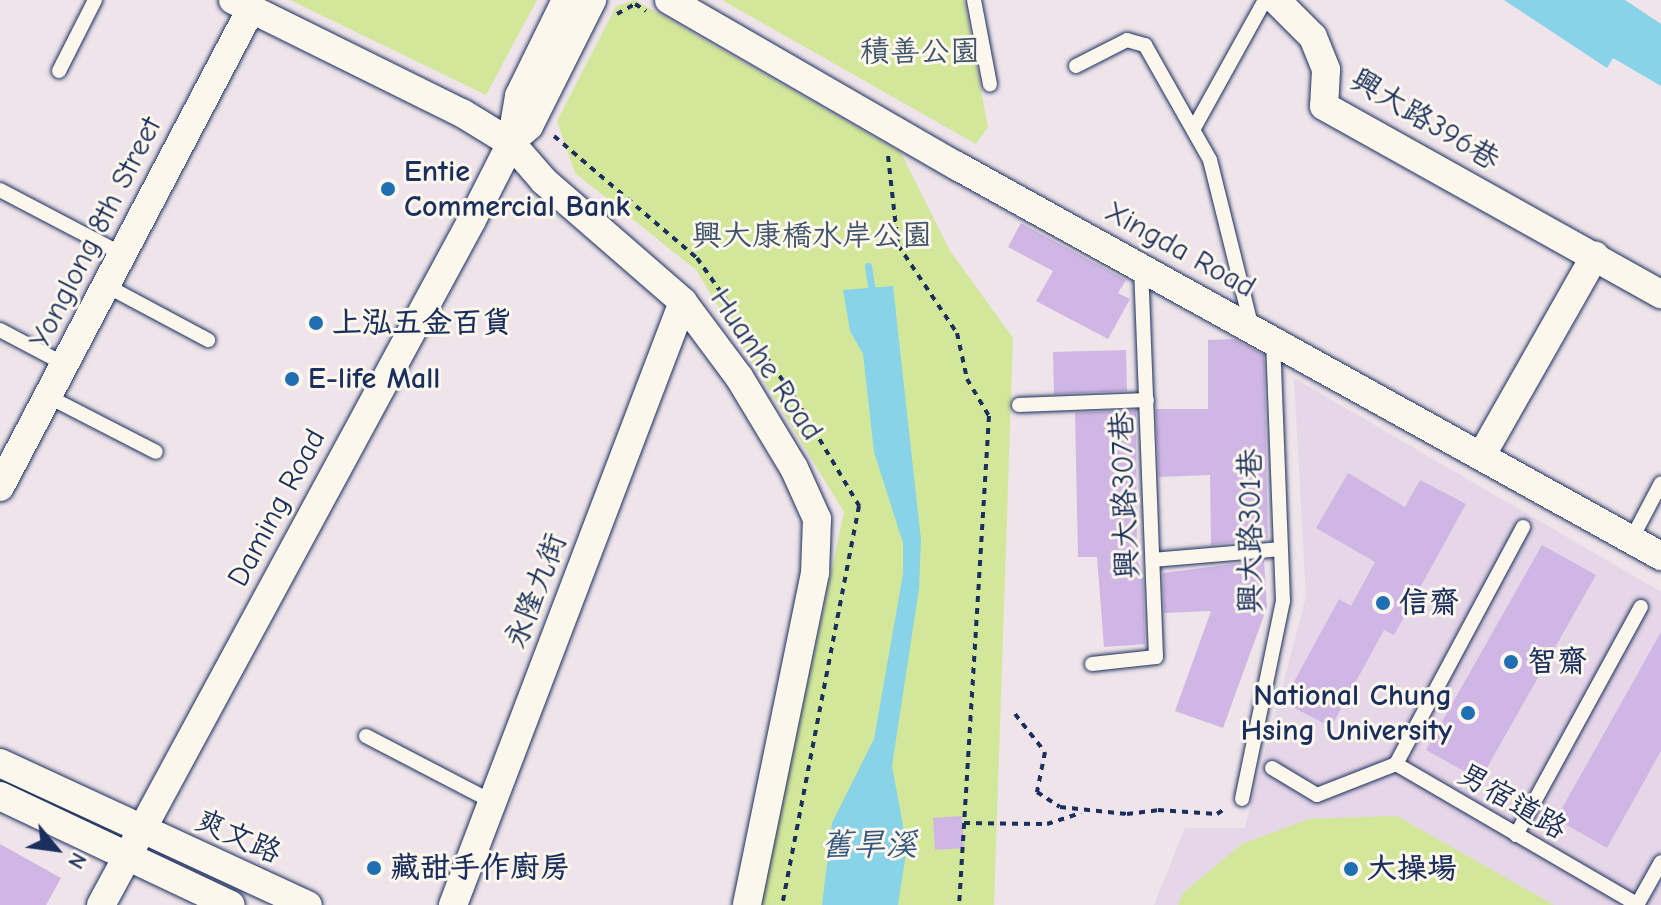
<!DOCTYPE html>
<meta charset="utf-8">
<style>
body{margin:0}
#map{position:relative;width:1661px;height:905px;overflow:hidden;background:#eee4ea;font-family:"Comic Neue","LXGW WenKai TC",sans-serif}
div>[style]{position:absolute}
.built>*{inset:0;background:#e5d6e8}
.green>*{inset:0;background:#d3e79b}
.water>*{inset:0;background:#88d3e8}
.stream>*{height:7px;margin:-3.5px;padding:0 3.5px;transform-origin:3.5px;border-radius:3.5px;background:#88d3e8}
.building>*{inset:0;background:#d0b6e4}
.path>*{height:4px;margin-top:-2px;transform-origin:0;background:repeating-linear-gradient(90deg,#1b2f5e 0 6px,transparent 0 12px)}
.roads{filter:drop-shadow(0 0 2px #1b2f5e) drop-shadow(0 0 2px #1b2f5e)}
.lane>*{height:14px;margin:-7px;padding:0 7px;transform-origin:7px;border-radius:7px;background:#fbf7ec}
.street>*{height:28px;margin:-14px;padding:0 14px;transform-origin:14px;border-radius:14px;background:#fbf7ec}
.dots>*{width:22px;height:22px;translate:-50% -50%;box-sizing:border-box;border:4px solid #fbf7ec;border-radius:50%}
span{translate:-50% -50%;white-space:nowrap;text-align:center;line-height:1.15;-webkit-text-stroke:6px #fbf7ec;paint-order:stroke}
.park-label{font-size:30px;color:#40546a}
.street-label{font-size:30px;color:#1b2f5e}
.poi-label{font-size:30px;color:#1b2f5e;font-weight:700}
.left{translate:0 -50%;text-align:left}
.right{translate:-100% -50%;text-align:right}
.water-label{font-size:32px;color:#365880;font-style:italic}
.north{position:absolute;left:16px;top:809px;width:80px;height:80px;-webkit-text-stroke:6px #fbf7ec;paint-order:stroke;rotate:119deg;font-size:22px;font-weight:700;line-height:32px;text-align:center;color:#1b2f5e}
.north::after{content:'';display:block;margin:auto;width:28px;height:36px;background:#1b2f5e;clip-path:polygon(50% 0,100% 100%,50% 72%,0 100%)}
</style>
<div id="map">
<div class="built">
<div style="clip-path:polygon(1294px 378px,1661px 592px,1661px 905px,1154px 905px,1185px 828px,1245px 828px,1306px 597px)"></div>
</div>
<div class="green">
<div style="clip-path:polygon(290px 0,537px 0,486px 95px)"></div>
<div style="clip-path:polygon(635px 0,901px 153px,950px 251px,1013px 338px,994px 905px,761px 905px,844px 512px,696px 270px,575px 173px,557px 121px,616px 6px)"></div>
<div style="clip-path:polygon(722px 0,964px 0,988px 127px,976px 144px)"></div>
<div style="clip-path:polygon(1397px 816px,1554px 905px,1178px 905px,1183px 893px,1242px 844px,1309px 819px)"></div>
</div>
<div class="water">
<div style="clip-path:polygon(1504px 0,1625px 0,1661px 24px,1661px 86px,1613px 58px,1607px 68px)"></div>
<div style="clip-path:polygon(893px 286px,921px 540px,919px 589px,892px 766px,907px 847px,898px 905px,822px 905px,832px 823px,874px 739px,903px 574px,903px 543px,874px 452px,863px 354px,850px 331px,843px 290px)"></div>
</div>
<div class="stream">
<div style="left:868px;top:266px;width:30px;rotate:81deg"></div>
</div>
<div class="building">
<div style="clip-path:polygon(1021px 223px,1126px 280px,1118px 293px,1130px 299px,1108px 339px,1036px 301px,1053px 271px,1008px 247px)"></div>
<div style="clip-path:polygon(1234px 339px,1264px 355px,1268px 538px,1211px 545px,1210px 475px,1159px 477px,1156px 409px,1208px 409px,1208px 340px)"></div>
<div style="clip-path:polygon(1126px 350px,1127px 391px,1054px 394px,1053px 352px)"></div>
<div style="clip-path:polygon(1136px 410px,1137px 560px,1143px 574px,1145px 644px,1104px 647px,1097px 557px,1078px 557px,1075px 413px)"></div>
<div style="clip-path:polygon(1348px 473px,1405px 507px,1420px 480px,1466px 504px,1394px 635px,1384px 630px,1331px 727px,1283px 702px,1339px 599px,1351px 606px,1375px 562px,1316px 528px)"></div>
<div style="clip-path:polygon(1542px 545px,1596px 575px,1480px 780px,1426px 750px)"></div>
<div style="clip-path:polygon(1264px 560px,1267px 607px,1223px 728px,1175px 711px,1211px 611px,1164px 613px,1163px 573px)"></div>
<div style="clip-path:polygon(1661px 632px,1661px 751px,1607px 848px,1556px 819px)"></div>
<div style="clip-path:polygon(962px 816px,964px 848px,935px 850px,933px 818px)"></div>
<div style="clip-path:polygon(0 844px,61px 878px,46px 905px,0 905px)"></div>
</div>
<div class="path">
<div style="left:617px;top:14px;width:21px;rotate:-29deg"></div>
<div style="left:635px;top:4px;width:13px;rotate:32deg"></div>
<div style="left:554px;top:136px;width:188px;rotate:40.5deg"></div>
<div style="left:697px;top:258px;width:171px;rotate:55deg"></div>
<div style="left:795px;top:398px;width:126px;rotate:59.3deg"></div>
<div style="left:859px;top:506px;width:406px;rotate:100.9deg"></div>
<div style="left:888px;top:156px;width:90px;rotate:83.6deg"></div>
<div style="left:898px;top:245px;width:106px;rotate:56.2deg"></div>
<div style="left:957px;top:333px;width:47px;rotate:77.7deg"></div>
<div style="left:967px;top:379px;width:43px;rotate:59.3deg"></div>
<div style="left:989px;top:416px;width:490px;rotate:93.5deg"></div>
<div style="left:1015px;top:714px;width:48px;rotate:51.7deg"></div>
<div style="left:1045px;top:752px;width:41px;rotate:101.3deg"></div>
<div style="left:1037px;top:792px;width:27px;rotate:33deg"></div>
<div style="left:1060px;top:807px;width:67px;rotate:6deg"></div>
<div style="left:1127px;top:814px;width:31px;rotate:-7deg"></div>
<div style="left:1158px;top:810px;width:59px;rotate:3.9deg"></div>
<div style="left:1217px;top:814px;width:11px;rotate:-34deg"></div>
<div style="left:964px;top:823px;width:83px;rotate:0.7deg"></div>
<div style="left:1047px;top:824px;width:36px;rotate:-18deg"></div>
</div>
<div class="roads">
<div class="lane">
<div style="left:974px;top:0;width:86px;rotate:79.3deg"></div>
<div style="left:1076px;top:66px;width:57px;rotate:-27deg"></div>
<div style="left:1127px;top:40px;width:19px;rotate:16deg"></div>
<div style="left:1145px;top:45px;width:132px;rotate:60.5deg"></div>
<div style="left:1210px;top:160px;width:173px;rotate:76deg"></div>
<div style="left:59px;top:71px;width:80px;rotate:-63.1deg"></div>
<div style="left:1194px;top:128px;width:146px;rotate:-61deg"></div>
<div style="left:0;top:190px;width:138px;rotate:27.7deg"></div>
<div style="left:105px;top:285px;width:117px;rotate:28.1deg"></div>
<div style="left:0;top:330px;width:75px;rotate:27.9deg"></div>
<div style="left:49px;top:397px;width:120px;rotate:27.2deg"></div>
<div style="left:1019px;top:405px;width:128px;rotate:-2.2deg"></div>
<div style="left:1631px;top:540px;width:64px;rotate:-62.2deg"></div>
<div style="left:1153px;top:560px;width:128px;rotate:-4.9deg"></div>
<div style="left:1092px;top:664px;width:64px;rotate:-6.2deg"></div>
<div style="left:1156px;top:657px;width:389px;rotate:-92.2deg"></div>
<div style="left:366px;top:736px;width:143px;rotate:27.5deg"></div>
<div style="left:1396px;top:764px;width:269px;rotate:-61.8deg"></div>
<div style="left:1272px;top:768px;width:52px;rotate:31deg"></div>
<div style="left:1317px;top:795px;width:85px;rotate:-21.4deg"></div>
<div style="left:1396px;top:764px;width:280px;rotate:30.2deg"></div>
<div style="left:1242px;top:799px;width:202px;rotate:-78.3deg"></div>
<div style="left:1283px;top:601px;width:260px;rotate:-92.2deg"></div>
<div style="left:1516px;top:835px;width:260px;rotate:-61.3deg"></div>
<div style="left:1637px;top:905px;width:49px;rotate:-60.8deg"></div>
</div>
<div class="street">
<div style="left:233px;top:0;width:255px;rotate:26.3deg"></div>
<div style="left:462px;top:113px;width:57px;rotate:31.5deg"></div>
<div style="left:511px;top:143px;width:50px;rotate:49deg"></div>
<div style="left:544px;top:181px;width:184px;rotate:41deg"></div>
<div style="left:683px;top:302px;width:94px;rotate:53.3deg"></div>
<div style="left:739px;top:377px;width:106px;rotate:58.9deg"></div>
<div style="left:794px;top:468px;width:56px;rotate:65.7deg"></div>
<div style="left:817px;top:519px;width:54px;rotate:92.1deg"></div>
<div style="left:815px;top:573px;width:339px;rotate:101.6deg"></div>
<div style="left:669px;top:0;width:332px;rotate:30deg"></div>
<div style="left:957px;top:166px;width:805px;rotate:28.99deg"></div>
<div style="left:1276px;top:0;width:52px;rotate:45deg"></div>
<div style="left:1313px;top:37px;width:35px;rotate:68deg"></div>
<div style="left:1326px;top:70px;width:36px;rotate:93deg"></div>
<div style="left:1324px;top:106px;width:386px;rotate:29.2deg"></div>
<div style="left:514px;top:139px;width:20px;rotate:-41deg"></div>
<div style="left:529px;top:126px;width:141px;rotate:-63.4deg"></div>
<div style="left:1483px;top:453px;width:227px;rotate:-60.4deg"></div>
<div style="left:0;top:487px;width:540px;rotate:-62.3deg"></div>
<div style="left:0;top:763px;width:339px;rotate:24.8deg"></div>
<div style="left:0;top:796px;width:255px;rotate:25.3deg"></div>
<div style="left:101px;top:905px;width:779px;rotate:-61.56deg"></div>
<div style="left:472px;top:220px;width:86px;rotate:-63.1deg"></div>
<div style="left:511px;top:143px;width:48px;rotate:-80.3deg"></div>
<div style="left:519px;top:96px;width:107px;rotate:-63.9deg"></div>
<div style="left:453px;top:905px;width:645px;rotate:-69.12deg"></div>
</div>
</div>
<div class="dots">
<div style="left:388px;top:189px;background:#1f6fb2"></div>
<div style="left:316px;top:323px;background:#1f6fb2"></div>
<div style="left:292px;top:379px;background:#1f6fb2"></div>
<div style="left:1383px;top:603px;background:#1f6fb2"></div>
<div style="left:1511px;top:662px;background:#1f6fb2"></div>
<div style="left:1468px;top:713px;background:#1f6fb2"></div>
<div style="left:374px;top:868px;background:#1f6fb2"></div>
<div style="left:1351px;top:869px;background:#1f6fb2"></div>
</div>
<div class="park-label">
<span style="left:920px;top:52px">積善公園</span>
<span style="left:812px;top:236px">興大康橋水岸公園</span>
</div>
<div class="street-label">
<span style="left:1425px;top:120px;rotate:31deg">興大路396巷</span>
<span style="left:96px;top:233px;rotate:-63deg">Yonglong 8th Street</span>
<span style="left:1180px;top:250px;rotate:29deg">Xingda Road</span>
<span style="left:766px;top:365px;rotate:56deg">Huanhe Road</span>
<span style="left:1125px;top:495px;rotate:-92deg">興大路307巷</span>
<span style="left:277px;top:508px;rotate:-62deg">Daming Road</span>
<span style="left:1251px;top:531px;rotate:-90deg">興大路301巷</span>
<span style="left:536px;top:591px;rotate:-69deg">永隆九街</span>
<span style="left:1512px;top:802px;rotate:30deg">男宿道路</span>
<span style="left:238px;top:837px;rotate:24deg">爽文路</span>
</div>
<div class="poi-label">
<span class="left" style="left:404px;top:189px">Entie<br>Commercial Bank</span>
<span class="left" style="left:332px;top:323px">上泓五金百貨</span>
<span class="left" style="left:308px;top:379px">E-life Mall</span>
<span class="left" style="left:1399px;top:603px">信齋</span>
<span class="left" style="left:1527px;top:662px">智齋</span>
<span class="right" style="left:1452px;top:713px">National Chung<br>Hsing University</span>
<span class="left" style="left:390px;top:868px">藏甜手作廚房</span>
<span class="left" style="left:1367px;top:869px">大操場</span>
</div>
<div class="water-label">
<span style="left:869px;top:845px">舊旱溪</span>
</div>
<div class="north">N</div>
</div>
